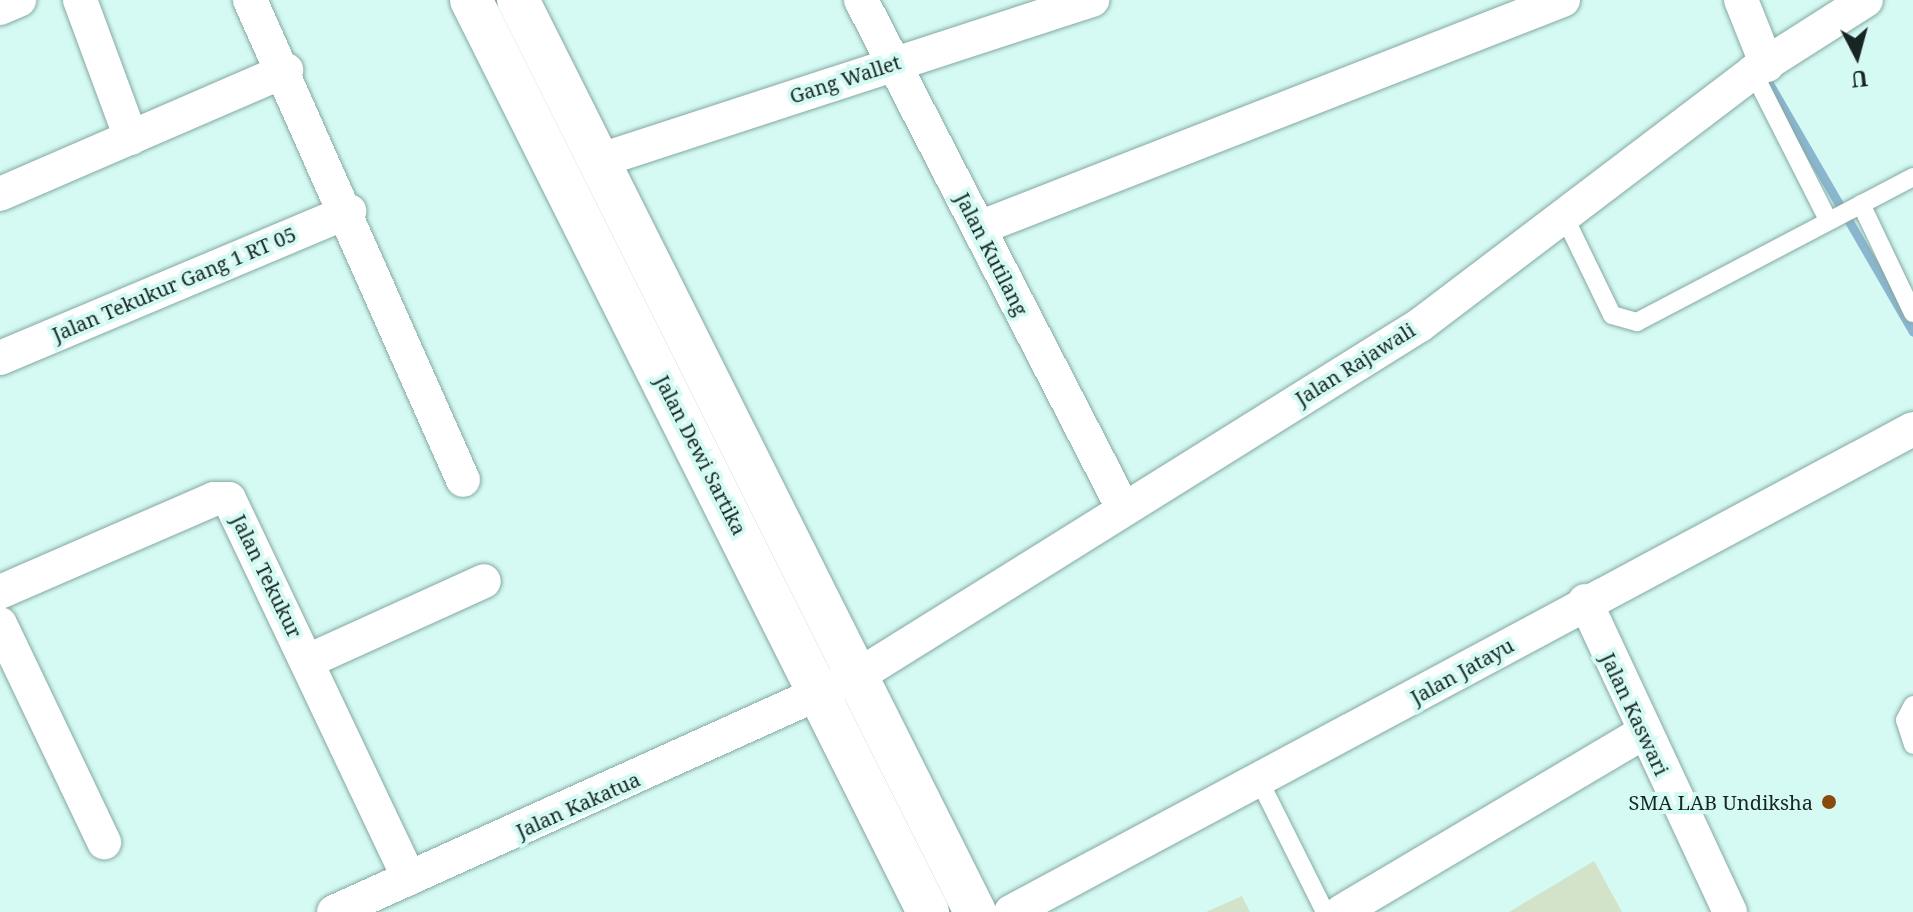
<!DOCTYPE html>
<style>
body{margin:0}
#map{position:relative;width:1913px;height:912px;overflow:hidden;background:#d5faf4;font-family:"Noto Serif",serif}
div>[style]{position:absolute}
.green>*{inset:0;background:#d2e3c9}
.stream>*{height:9px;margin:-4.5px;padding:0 4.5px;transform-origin:4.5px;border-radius:4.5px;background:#8bb6d0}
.roads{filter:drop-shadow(0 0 2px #85a8a2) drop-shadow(0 0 2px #85a8a2)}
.service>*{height:18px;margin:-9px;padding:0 9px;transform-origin:9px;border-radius:9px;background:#fff}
.minor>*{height:34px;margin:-17px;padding:0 17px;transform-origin:17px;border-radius:17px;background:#fff}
.tertiary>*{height:42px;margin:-21px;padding:0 21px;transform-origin:21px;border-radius:21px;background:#fff}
.dots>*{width:22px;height:22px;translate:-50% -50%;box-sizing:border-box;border:4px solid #d5faf4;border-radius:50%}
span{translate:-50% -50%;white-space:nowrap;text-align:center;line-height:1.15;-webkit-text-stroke:8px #d5faf4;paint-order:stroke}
.street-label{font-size:20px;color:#172523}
.poi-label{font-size:20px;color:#172523}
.right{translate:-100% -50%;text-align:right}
.north{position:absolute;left:1817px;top:16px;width:80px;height:80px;-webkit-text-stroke:6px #d5faf4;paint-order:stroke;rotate:174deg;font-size:22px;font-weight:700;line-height:32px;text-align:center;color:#172523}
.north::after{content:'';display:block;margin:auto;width:28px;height:36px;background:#172523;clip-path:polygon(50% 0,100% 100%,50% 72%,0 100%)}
</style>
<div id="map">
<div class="green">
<div style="clip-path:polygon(1594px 861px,1622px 912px,1509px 912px)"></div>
<div style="clip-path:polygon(1242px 896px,1250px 912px,1206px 912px)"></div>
</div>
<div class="stream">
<div style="left:1763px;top:73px;width:299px;rotate:59.9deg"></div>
</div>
<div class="roads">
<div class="service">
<div style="left:1753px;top:72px;width:166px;rotate:63.1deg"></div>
<div style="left:1861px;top:204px;width:121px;rotate:64.5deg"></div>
<div style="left:1564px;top:216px;width:110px;rotate:64.1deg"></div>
<div style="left:1612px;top:315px;width:26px;rotate:16deg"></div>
<div style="left:1637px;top:322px;width:312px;rotate:-27.7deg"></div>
<div style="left:1913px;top:705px;width:17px;rotate:118deg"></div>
<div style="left:1905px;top:720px;width:26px;rotate:72deg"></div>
<div style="left:1261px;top:784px;width:143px;rotate:63.4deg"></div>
</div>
<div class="minor">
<div style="left:80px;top:0;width:147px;rotate:69.7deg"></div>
<div style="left:250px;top:0;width:525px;rotate:66.07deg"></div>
<div style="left:861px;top:0;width:572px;rotate:62.72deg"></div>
<div style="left:1741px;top:0;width:70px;rotate:68.2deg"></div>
<div style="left:0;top:8px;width:21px;rotate:-23deg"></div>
<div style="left:598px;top:161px;width:520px;rotate:-18.05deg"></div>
<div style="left:0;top:194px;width:312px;rotate:-23.4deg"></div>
<div style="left:979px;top:228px;width:627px;rotate:-21.33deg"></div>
<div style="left:0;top:358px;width:379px;rotate:-22.8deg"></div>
<div style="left:0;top:592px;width:233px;rotate:-23.5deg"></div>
<div style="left:214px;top:499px;width:15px"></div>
<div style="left:229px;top:499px;width:420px;rotate:64.6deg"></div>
<div style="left:1585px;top:601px;width:343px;rotate:65deg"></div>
<div style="left:0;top:624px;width:242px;rotate:64.5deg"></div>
<div style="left:308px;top:661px;width:193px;rotate:-24.4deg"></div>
<div style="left:334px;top:912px;width:576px;rotate:-24.3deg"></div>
<div style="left:859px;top:675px;width:661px;rotate:-31.96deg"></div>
<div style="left:1420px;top:325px;width:418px;rotate:-37.2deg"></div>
<div style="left:1753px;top:72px;width:134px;rotate:-32.5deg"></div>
<div style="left:1011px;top:912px;width:1023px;rotate:-28.17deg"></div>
<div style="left:1341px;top:912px;width:351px;rotate:-30.7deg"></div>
</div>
<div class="tertiary">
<div style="left:471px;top:0;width:1020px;rotate:63.38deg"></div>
<div style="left:518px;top:0;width:1020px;rotate:63.38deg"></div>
</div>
</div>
<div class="dots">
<div style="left:1829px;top:802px;background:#894b0d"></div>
</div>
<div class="street-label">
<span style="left:845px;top:79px;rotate:-18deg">Gang Wallet</span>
<span style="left:992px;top:254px;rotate:63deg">Jalan Kutilang</span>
<span style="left:174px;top:284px;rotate:-23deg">Jalan Tekukur Gang 1 RT 05</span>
<span style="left:1355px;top:364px;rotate:-32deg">Jalan Rajawali</span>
<span style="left:701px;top:455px;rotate:63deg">Jalan Dewi Sartika</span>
<span style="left:267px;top:576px;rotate:64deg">Jalan Tekukur</span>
<span style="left:1462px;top:671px;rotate:-29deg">Jalan Jatayu</span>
<span style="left:1635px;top:714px;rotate:65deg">Jalan Kaswari</span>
<span style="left:578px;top:805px;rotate:-24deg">Jalan Kakatua</span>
</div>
<div class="poi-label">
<span class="right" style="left:1813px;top:802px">SMA LAB Undiksha</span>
</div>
<div class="north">U</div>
</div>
